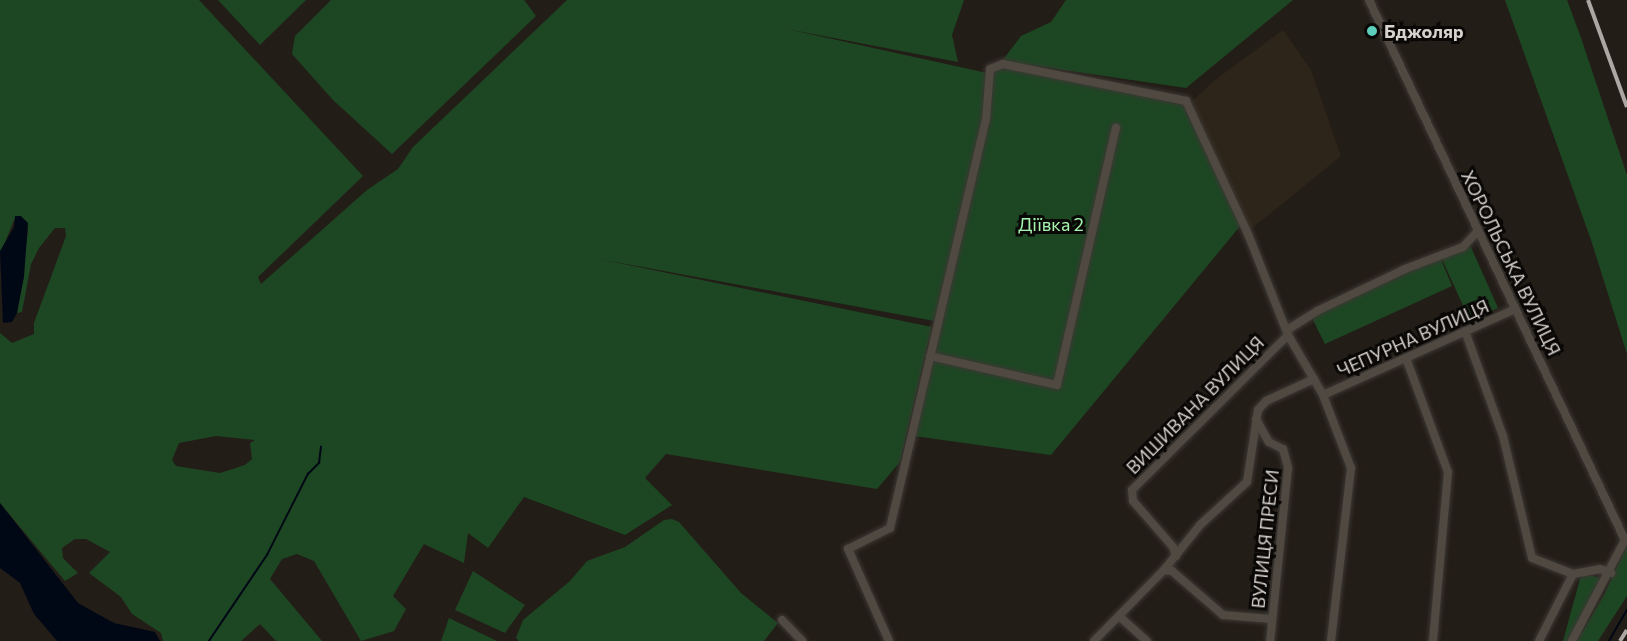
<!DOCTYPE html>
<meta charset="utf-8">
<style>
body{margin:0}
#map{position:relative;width:1627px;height:641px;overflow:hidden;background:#231d17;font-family:Commissioner,sans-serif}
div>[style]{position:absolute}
.built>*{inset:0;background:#2e251a}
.green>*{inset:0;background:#1d4723}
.water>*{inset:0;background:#000815}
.stream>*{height:1.5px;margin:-0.75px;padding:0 0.75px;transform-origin:0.75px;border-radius:0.75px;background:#000815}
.roads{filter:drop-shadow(0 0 2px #3c3834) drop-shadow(0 0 2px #3c3834)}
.minor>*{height:8px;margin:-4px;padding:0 4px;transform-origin:4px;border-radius:4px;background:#4f4942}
.rail>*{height:4px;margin-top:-2px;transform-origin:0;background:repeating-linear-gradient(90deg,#0a0806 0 4.5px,#aca7a3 0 9px);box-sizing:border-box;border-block:2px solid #aca7a3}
.dots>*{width:16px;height:16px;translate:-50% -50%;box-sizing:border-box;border:3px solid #0a0806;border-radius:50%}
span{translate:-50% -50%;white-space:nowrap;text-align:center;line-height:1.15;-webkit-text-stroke:6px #0a0806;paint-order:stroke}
.poi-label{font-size:18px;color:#d6d2ce;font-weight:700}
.left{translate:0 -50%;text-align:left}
.park-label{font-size:18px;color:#a6f4ae}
.street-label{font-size:18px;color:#d6d2ce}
</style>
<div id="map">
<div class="built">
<div style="clip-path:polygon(1283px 30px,1311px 70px,1341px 156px,1250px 230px,1189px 104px,1215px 80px)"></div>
</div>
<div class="green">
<div style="clip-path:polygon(evenodd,0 0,199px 0,363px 176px,258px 277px,261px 284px,367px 190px,398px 169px,413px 147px,567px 0,964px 0,952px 35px,958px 62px,787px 29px,987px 73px,999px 67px,1181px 101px,1241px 225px,1051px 455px,914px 436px,940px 322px,599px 259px,932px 327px,900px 462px,877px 489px,666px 454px,645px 478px,672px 505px,625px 535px,524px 497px,488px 548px,468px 533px,464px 563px,424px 544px,393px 596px,406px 609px,394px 631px,361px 641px,314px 561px,297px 554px,282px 559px,270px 579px,322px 641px,276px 641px,260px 624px,241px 641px,163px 641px,161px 633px,132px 614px,121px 597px,89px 573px,110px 552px,86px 539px,75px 539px,62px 548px,63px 558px,78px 573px,65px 581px,0 503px,0 333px,12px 343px,34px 334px,34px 323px,66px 236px,65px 228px,55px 228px,39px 248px,31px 264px,22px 312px,17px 313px,28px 230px,14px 220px,0 255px,0 0,216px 436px,255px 440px,250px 443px,252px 459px,245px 465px,220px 473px,176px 466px,172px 460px,179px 443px,216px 436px)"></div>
<div style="clip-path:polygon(218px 0,306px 0,260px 45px)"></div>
<div style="clip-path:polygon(331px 0,524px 0,536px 16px,392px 154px,333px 100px,292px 54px,295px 36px)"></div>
<div style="clip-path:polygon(1066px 0,1293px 0,1186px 88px,1002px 61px,1021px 36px,1051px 22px)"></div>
<div style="clip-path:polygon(1505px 0,1567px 0,1580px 35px,1627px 175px,1627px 354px,1591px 240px)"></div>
<div style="clip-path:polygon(1470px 245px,1498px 308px,1470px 321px,1441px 257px)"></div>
<div style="clip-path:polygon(1440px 257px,1452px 286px,1325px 344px,1311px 316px)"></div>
<div style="clip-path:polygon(672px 519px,679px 522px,741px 593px,778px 623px,764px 641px,519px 641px,516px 638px,523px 620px,570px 581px,587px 561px,625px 547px,664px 520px)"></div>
<div style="clip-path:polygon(1627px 545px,1627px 596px,1598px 641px,1577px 641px,1604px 595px)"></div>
<div style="clip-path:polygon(473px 571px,525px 605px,505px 633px,455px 610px)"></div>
<div style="clip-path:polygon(1585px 574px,1601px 578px,1568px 641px,1563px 641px,1580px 579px)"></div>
<div style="clip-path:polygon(449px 618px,497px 641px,441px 641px)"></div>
</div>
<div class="water">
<div style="clip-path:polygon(15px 216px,21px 216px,28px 223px,24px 277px,17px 313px,12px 322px,3px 323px,0 251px,14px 227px)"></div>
<div style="clip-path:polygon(0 503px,78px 603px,114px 623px,155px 632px,160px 641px,57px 641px,34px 614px,20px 583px,0 568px)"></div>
</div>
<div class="stream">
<div style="left:209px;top:641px;width:104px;rotate:-56deg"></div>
<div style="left:267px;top:555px;width:91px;rotate:-63.2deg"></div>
<div style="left:308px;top:474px;width:16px;rotate:-45deg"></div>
<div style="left:319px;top:463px;width:16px;rotate:-83deg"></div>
<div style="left:1609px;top:641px;width:36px;rotate:-60deg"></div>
</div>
<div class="roads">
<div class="minor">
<div style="left:1369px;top:0;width:598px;rotate:64.64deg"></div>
<div style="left:1625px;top:540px;width:114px;rotate:117.7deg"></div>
<div style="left:1287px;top:330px;width:36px;rotate:-32deg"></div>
<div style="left:1317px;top:311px;width:98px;rotate:-25.5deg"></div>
<div style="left:1405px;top:269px;width:62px;rotate:-20.8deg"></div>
<div style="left:1463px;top:247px;width:21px;rotate:-47deg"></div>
<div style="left:1465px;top:331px;width:112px;rotate:70.1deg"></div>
<div style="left:1503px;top:436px;width:125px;rotate:76.6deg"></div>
<div style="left:1532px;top:558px;width:44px;rotate:21.3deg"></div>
<div style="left:1573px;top:574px;width:27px;rotate:-10deg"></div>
<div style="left:1600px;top:569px;width:12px;rotate:20deg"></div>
<div style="left:930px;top:356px;width:130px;rotate:12.9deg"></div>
<div style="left:1057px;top:385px;width:264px;rotate:-77.1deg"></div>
<div style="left:1406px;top:358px;width:121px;rotate:69.8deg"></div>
<div style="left:1448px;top:472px;width:170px;rotate:95.1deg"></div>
<div style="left:1323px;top:395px;width:210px;rotate:-24.1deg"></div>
<div style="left:1256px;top:419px;width:26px;rotate:61deg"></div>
<div style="left:1269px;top:442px;width:16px;rotate:27deg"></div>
<div style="left:1283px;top:449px;width:20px;rotate:75deg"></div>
<div style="left:1288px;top:468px;width:174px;rotate:95.9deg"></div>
<div style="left:1176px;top:556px;width:9px;rotate:-108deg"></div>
<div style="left:1173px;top:547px;width:61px;rotate:-131deg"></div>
<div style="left:1133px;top:501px;width:11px;rotate:-95deg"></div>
<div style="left:1132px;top:490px;width:220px;rotate:-44.8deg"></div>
<div style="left:1164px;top:570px;width:8px;rotate:7deg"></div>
<div style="left:1172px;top:571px;width:67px;rotate:40.8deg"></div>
<div style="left:1223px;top:615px;width:49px;rotate:4.7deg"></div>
<div style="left:1119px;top:616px;width:38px;rotate:42deg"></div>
<div style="left:782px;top:620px;width:29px;rotate:46deg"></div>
<div style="left:889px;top:641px;width:101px;rotate:-114deg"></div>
<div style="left:848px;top:549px;width:47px;rotate:-26.6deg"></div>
<div style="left:890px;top:528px;width:419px;rotate:-76.8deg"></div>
<div style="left:986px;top:120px;width:51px;rotate:-85.5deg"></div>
<div style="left:990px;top:69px;width:14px;rotate:-21deg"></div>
<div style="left:1003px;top:64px;width:187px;rotate:11.4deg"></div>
<div style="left:1186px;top:101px;width:147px;rotate:65deg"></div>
<div style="left:1248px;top:234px;width:109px;rotate:68.4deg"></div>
<div style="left:1288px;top:335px;width:69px;rotate:59.7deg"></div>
<div style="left:1323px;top:395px;width:78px;rotate:69deg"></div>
<div style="left:1351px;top:468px;width:174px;rotate:96.6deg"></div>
<div style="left:1094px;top:641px;width:100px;rotate:-45.4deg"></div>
<div style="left:1164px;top:570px;width:58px;rotate:-51.3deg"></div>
<div style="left:1200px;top:525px;width:64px;rotate:-42.5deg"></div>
<div style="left:1247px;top:482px;width:73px;rotate:-81.3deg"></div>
<div style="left:1258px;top:410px;width:12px;rotate:-48deg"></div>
<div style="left:1266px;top:401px;width:53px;rotate:-24.6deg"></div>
<div style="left:1539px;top:641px;width:75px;rotate:-63.1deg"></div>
</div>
</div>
<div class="rail">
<div style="left:1588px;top:0;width:114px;rotate:70deg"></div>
<div style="left:1620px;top:641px;width:13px;rotate:-58deg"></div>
</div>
<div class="dots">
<div style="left:1372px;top:31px;background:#5ccebb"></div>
</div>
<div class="poi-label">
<span class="left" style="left:1384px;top:31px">Бджоляр</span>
</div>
<div class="park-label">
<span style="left:1051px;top:224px">Діївка 2</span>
</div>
<div class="street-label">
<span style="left:1511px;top:263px;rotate:64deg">ХОРОЛЬСЬКА ВУЛИЦЯ</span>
<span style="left:1413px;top:338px;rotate:-24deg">ЧЕПУРНА ВУЛИЦЯ</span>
<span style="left:1195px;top:405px;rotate:-45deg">ВИШИВАНА ВУЛИЦЯ</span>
<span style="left:1265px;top:539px;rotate:-84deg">ВУЛИЦЯ ПРЕСИ</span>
</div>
</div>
